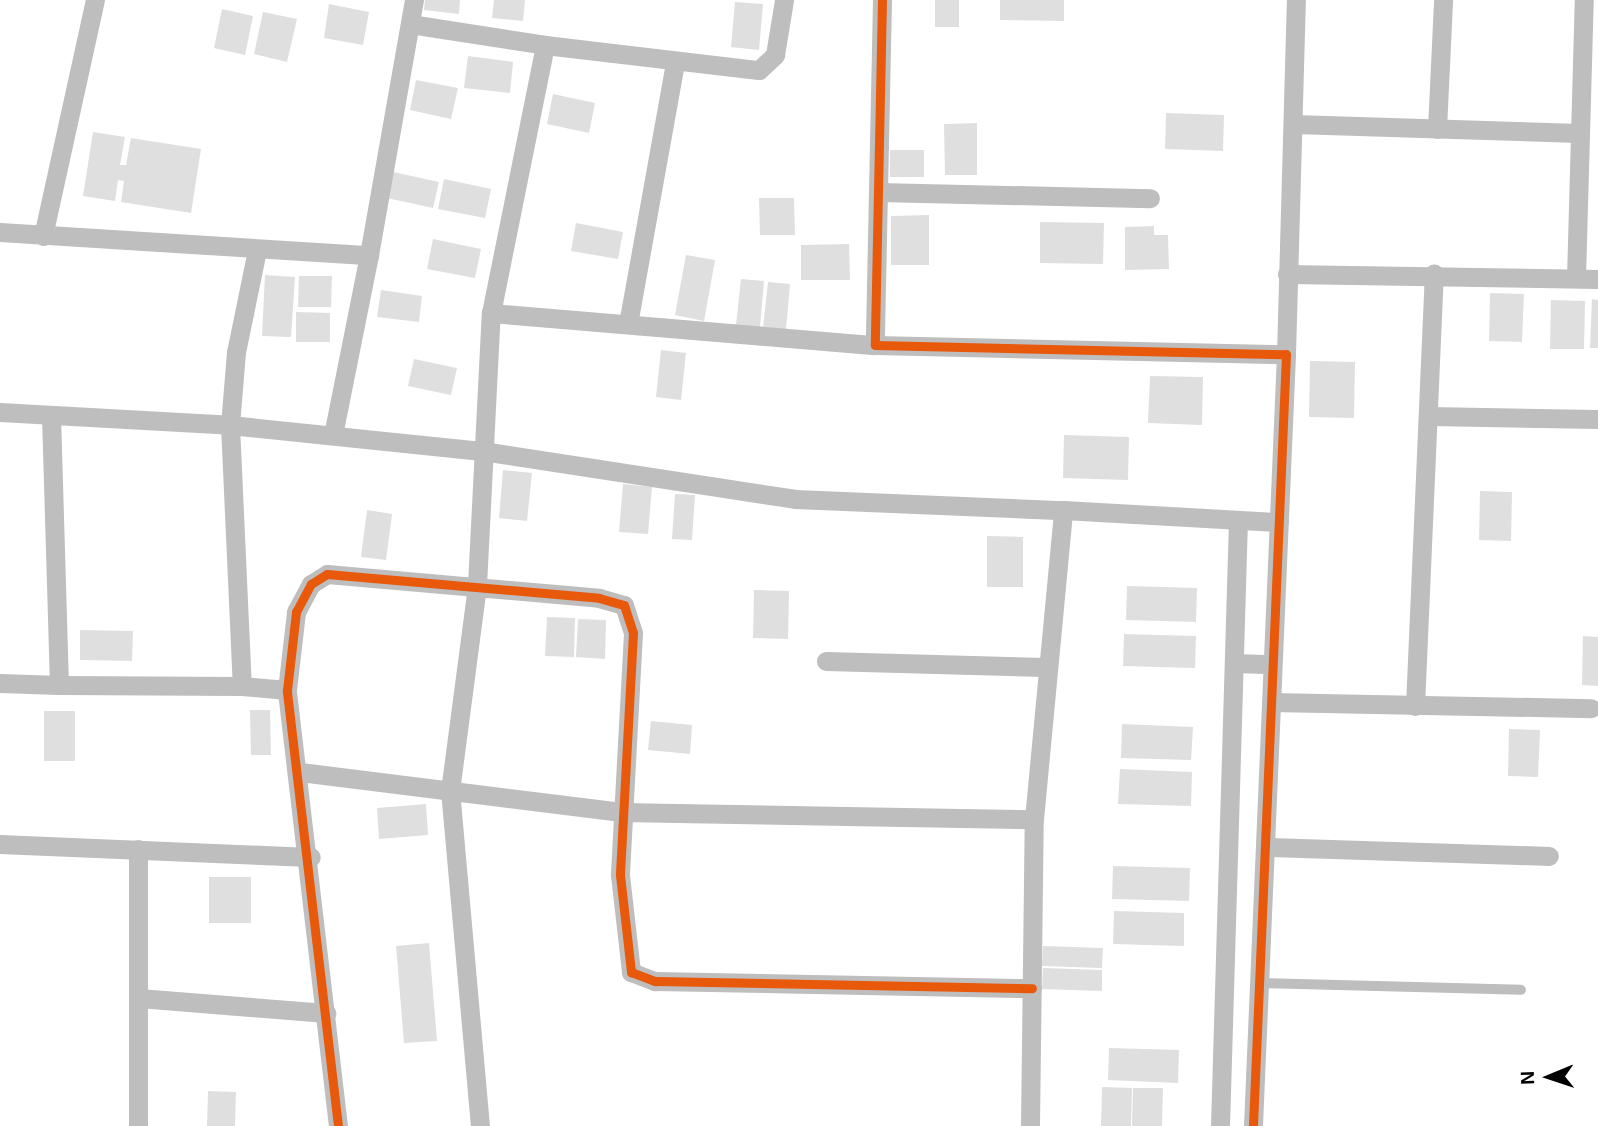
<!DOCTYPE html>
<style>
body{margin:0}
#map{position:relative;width:1598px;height:1126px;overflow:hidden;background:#fff;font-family:Arial,sans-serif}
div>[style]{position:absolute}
.building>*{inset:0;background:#dfdfdf}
.service>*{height:10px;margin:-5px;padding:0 5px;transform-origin:5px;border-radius:5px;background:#bebebe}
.minor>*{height:19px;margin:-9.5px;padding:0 9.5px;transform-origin:9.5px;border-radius:9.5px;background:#bebebe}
.cycleway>*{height:9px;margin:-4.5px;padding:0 4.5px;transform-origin:4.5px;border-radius:4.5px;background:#e8590c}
span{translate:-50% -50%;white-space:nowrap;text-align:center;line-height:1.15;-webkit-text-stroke:5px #fff;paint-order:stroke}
.north{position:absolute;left:1514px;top:1042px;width:70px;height:70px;-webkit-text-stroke:5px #fff;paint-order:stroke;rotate:268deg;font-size:19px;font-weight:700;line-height:28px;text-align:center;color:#000}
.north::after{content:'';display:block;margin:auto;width:24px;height:32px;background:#000;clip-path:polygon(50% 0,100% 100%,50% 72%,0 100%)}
</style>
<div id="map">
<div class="building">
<div style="clip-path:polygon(425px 0,460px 0,459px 14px,424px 10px)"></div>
<div style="clip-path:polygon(494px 0,525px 0,523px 21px,492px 18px)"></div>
<div style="clip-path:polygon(935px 0,959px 0,959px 27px,935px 27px)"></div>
<div style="clip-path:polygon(1000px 0,1064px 0,1064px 21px,1000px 20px)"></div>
<div style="clip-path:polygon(735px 2px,763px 4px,759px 50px,731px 47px)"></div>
<div style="clip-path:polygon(329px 4px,369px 12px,363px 45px,324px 38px)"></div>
<div style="clip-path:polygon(222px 9px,253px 16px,245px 55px,214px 48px)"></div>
<div style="clip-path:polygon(263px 12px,297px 19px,287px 62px,254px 54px)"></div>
<div style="clip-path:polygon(468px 56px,513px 62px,510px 93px,464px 88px)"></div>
<div style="clip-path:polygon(416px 80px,458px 88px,451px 119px,410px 110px)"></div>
<div style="clip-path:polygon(553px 94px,595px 103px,589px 133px,547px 124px)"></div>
<div style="clip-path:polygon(1166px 113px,1224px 115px,1223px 151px,1165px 149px)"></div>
<div style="clip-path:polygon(977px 123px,977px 175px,945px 175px,944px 124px)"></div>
<div style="clip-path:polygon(93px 132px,125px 137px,120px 165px,126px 165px,131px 138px,201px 149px,191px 213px,121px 202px,124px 181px,118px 180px,115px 201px,83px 196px)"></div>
<div style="clip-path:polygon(890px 150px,924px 150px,924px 177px,890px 177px)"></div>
<div style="clip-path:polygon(393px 172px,439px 182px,433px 208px,387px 198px)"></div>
<div style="clip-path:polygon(444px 179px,491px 189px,485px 218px,438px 209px)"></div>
<div style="clip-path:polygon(759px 198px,794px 198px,795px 235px,760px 235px)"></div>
<div style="clip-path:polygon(929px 215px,929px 265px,891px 265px,891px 216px)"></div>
<div style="clip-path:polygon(1040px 222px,1104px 223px,1103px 264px,1040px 263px)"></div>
<div style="clip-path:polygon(576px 223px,623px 232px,618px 259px,571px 251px)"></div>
<div style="clip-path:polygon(1154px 226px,1154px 235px,1168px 235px,1169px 269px,1125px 270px,1125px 227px)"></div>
<div style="clip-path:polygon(433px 239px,481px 249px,475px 278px,427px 269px)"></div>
<div style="clip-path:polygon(849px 244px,850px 280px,801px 280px,801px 245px)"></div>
<div style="clip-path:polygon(686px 255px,715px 260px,704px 321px,675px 315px)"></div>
<div style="clip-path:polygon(265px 275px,295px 277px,291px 337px,262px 336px)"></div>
<div style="clip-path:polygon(299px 276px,332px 276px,331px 307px,298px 307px)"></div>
<div style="clip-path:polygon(741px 279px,764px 281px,760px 327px,736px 325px)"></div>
<div style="clip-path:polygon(768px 282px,790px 284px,786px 330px,763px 328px)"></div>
<div style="clip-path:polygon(381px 290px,422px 296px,419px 322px,377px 317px)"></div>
<div style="clip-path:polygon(1490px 293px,1524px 294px,1522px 342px,1489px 341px)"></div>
<div style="clip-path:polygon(1592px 299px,1598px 300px,1598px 348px,1590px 348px)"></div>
<div style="clip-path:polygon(1551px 300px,1585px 301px,1584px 349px,1550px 349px)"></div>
<div style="clip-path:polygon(296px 312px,330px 313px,330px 342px,296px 342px)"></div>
<div style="clip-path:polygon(661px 350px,686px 353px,681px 400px,656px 397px)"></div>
<div style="clip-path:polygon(414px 359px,457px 368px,451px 395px,408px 386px)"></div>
<div style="clip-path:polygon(1310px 361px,1355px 362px,1354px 418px,1309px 417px)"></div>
<div style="clip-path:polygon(1150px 376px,1203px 377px,1202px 425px,1148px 423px)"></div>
<div style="clip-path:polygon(1064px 435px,1129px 437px,1128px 480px,1063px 478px)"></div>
<div style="clip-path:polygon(503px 470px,532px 473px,527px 521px,499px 518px)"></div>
<div style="clip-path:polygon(623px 484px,652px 487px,648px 534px,619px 532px)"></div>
<div style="clip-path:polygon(1480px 491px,1512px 492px,1511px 541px,1479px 540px)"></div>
<div style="clip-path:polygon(675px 494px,695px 495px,692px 540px,672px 539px)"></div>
<div style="clip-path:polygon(367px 510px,392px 514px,386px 560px,361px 557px)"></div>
<div style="clip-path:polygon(987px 536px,1023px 537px,1023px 587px,987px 587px)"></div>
<div style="clip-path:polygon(1127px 586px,1197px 588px,1196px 622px,1126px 620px)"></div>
<div style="clip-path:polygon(754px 590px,789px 591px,788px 639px,753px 638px)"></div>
<div style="clip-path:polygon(547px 617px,575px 618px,574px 657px,545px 656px)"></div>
<div style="clip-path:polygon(578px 619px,606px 620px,605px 659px,576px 657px)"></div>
<div style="clip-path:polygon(80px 630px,133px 631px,132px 661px,80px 660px)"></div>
<div style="clip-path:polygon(1124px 634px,1196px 636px,1195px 668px,1123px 666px)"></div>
<div style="clip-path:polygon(1583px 636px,1598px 637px,1598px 686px,1582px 685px)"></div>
<div style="clip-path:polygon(250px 710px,270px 710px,271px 755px,251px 755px)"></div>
<div style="clip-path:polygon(44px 711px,75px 711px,75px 761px,44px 761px)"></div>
<div style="clip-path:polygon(651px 721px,692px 725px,690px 754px,648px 750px)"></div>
<div style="clip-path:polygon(1122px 724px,1193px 727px,1191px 760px,1121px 758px)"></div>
<div style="clip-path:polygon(1509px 729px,1540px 730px,1538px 777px,1508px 776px)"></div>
<div style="clip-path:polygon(1120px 769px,1192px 772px,1191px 806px,1118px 804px)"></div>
<div style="clip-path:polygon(426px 804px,428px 835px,379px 839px,377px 808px)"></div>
<div style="clip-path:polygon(1113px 866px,1190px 868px,1189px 901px,1112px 899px)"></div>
<div style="clip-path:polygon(209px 877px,251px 877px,251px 923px,209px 923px)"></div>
<div style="clip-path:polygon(1114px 911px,1184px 913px,1184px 946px,1113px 944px)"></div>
<div style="clip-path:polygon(429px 943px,437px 1041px,404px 1043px,396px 946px)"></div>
<div style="clip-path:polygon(1043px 946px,1103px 948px,1102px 968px,1042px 966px)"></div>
<div style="clip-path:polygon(1043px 968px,1102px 970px,1102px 991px,1042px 989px)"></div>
<div style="clip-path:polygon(1109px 1048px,1179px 1050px,1178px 1083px,1108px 1080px)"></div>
<div style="clip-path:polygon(1102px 1087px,1132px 1088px,1131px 1126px,1101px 1126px)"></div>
<div style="clip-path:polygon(1133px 1088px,1163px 1088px,1162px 1126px,1132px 1126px)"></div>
<div style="clip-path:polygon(208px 1091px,236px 1092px,235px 1126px,207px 1126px)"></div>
</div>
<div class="service">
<div style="left:1260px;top:983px;width:261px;rotate:1.5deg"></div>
</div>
<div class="minor">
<div style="left:882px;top:0;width:345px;rotate:91.2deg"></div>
<div style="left:875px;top:345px;width:411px;rotate:1.3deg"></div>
<div style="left:1286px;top:354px;width:773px;rotate:92.45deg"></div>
<div style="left:410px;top:24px;width:137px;rotate:8.8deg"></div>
<div style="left:1294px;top:124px;width:285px;rotate:1.8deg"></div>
<div style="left:1437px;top:129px;width:129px;rotate:-87.3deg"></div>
<div style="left:878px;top:192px;width:272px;rotate:1.3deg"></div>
<div style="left:0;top:232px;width:370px;rotate:3.6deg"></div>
<div style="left:369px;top:255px;width:259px;rotate:-80deg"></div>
<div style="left:43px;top:236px;width:242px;rotate:-77.6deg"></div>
<div style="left:257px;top:250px;width:104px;rotate:101.6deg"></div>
<div style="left:236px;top:352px;width:73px;rotate:94.7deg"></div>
<div style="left:230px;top:425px;width:253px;rotate:5.9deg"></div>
<div style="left:482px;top:451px;width:317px;rotate:8.7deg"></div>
<div style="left:795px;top:499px;width:268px;rotate:2.4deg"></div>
<div style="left:1287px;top:274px;width:311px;rotate:0.9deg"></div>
<div style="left:1576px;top:278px;width:278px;rotate:-88.4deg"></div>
<div style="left:491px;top:313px;width:273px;rotate:-78.6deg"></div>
<div style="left:545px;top:45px;width:215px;rotate:6.7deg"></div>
<div style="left:759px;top:70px;width:22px;rotate:-43deg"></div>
<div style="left:775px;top:55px;width:56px;rotate:-80.7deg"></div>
<div style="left:628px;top:324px;width:266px;rotate:-79.8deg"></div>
<div style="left:1286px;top:354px;width:354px;rotate:-88.4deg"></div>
<div style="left:0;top:412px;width:230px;rotate:3.2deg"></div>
<div style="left:230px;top:425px;width:261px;rotate:87.4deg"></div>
<div style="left:242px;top:686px;width:45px;rotate:5.1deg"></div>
<div style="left:1429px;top:416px;width:169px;rotate:1deg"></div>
<div style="left:333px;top:435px;width:184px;rotate:-78.7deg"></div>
<div style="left:826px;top:661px;width:218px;rotate:1.6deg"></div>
<div style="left:1235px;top:663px;width:37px;rotate:2deg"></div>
<div style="left:0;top:683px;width:59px;rotate:1.9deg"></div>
<div style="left:59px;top:685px;width:269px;rotate:-91.7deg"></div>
<div style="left:59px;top:685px;width:183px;rotate:0.3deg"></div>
<div style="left:1271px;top:702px;width:320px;rotate:1.1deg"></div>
<div style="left:1415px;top:706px;width:433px;rotate:-87.5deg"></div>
<div style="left:300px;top:772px;width:322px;rotate:7.1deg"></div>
<div style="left:620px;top:812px;width:414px;rotate:1deg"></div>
<div style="left:0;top:844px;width:311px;rotate:2.4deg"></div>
<div style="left:1266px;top:847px;width:283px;rotate:1.8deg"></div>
<div style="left:139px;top:998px;width:188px;rotate:4.6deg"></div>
<div style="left:138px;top:1126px;width:277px;rotate:-90deg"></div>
<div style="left:338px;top:1126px;width:439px;rotate:-96.7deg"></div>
<div style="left:287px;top:690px;width:79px;rotate:-83.4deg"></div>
<div style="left:296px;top:612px;width:32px;rotate:-62deg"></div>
<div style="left:311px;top:584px;width:19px;rotate:-32deg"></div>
<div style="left:327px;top:574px;width:273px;rotate:5deg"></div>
<div style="left:599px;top:598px;width:26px;rotate:16deg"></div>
<div style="left:624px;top:605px;width:29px;rotate:72deg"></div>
<div style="left:633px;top:633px;width:242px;rotate:93.1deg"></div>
<div style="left:620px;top:875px;width:98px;rotate:83.5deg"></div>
<div style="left:631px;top:972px;width:26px;rotate:21deg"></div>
<div style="left:655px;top:981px;width:377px;rotate:1.1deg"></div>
<div style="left:480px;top:1126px;width:336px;rotate:-95.1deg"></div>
<div style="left:450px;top:791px;width:208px;rotate:-82.5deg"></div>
<div style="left:477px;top:585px;width:272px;rotate:-87.1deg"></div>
<div style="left:491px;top:313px;width:385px;rotate:4.8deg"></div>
<div style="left:1030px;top:1126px;width:307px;rotate:-89.3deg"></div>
<div style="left:1034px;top:819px;width:310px;rotate:-84.6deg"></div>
<div style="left:1063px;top:510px;width:216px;rotate:3.2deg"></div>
<div style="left:1220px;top:1126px;width:606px;rotate:-88.3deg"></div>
</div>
<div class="cycleway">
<div style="left:882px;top:0;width:345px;rotate:91.2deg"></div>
<div style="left:875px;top:345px;width:411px;rotate:1.3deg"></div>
<div style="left:1286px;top:354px;width:773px;rotate:92.45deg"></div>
<div style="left:338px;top:1126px;width:439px;rotate:-96.7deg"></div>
<div style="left:287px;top:690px;width:79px;rotate:-83.4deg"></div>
<div style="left:296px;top:612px;width:32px;rotate:-62deg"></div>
<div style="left:311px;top:584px;width:19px;rotate:-32deg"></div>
<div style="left:327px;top:574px;width:273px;rotate:5deg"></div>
<div style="left:599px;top:598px;width:26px;rotate:16deg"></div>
<div style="left:624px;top:605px;width:29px;rotate:72deg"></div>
<div style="left:633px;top:633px;width:242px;rotate:93.1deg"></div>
<div style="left:620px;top:875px;width:98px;rotate:83.5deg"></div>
<div style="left:631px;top:972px;width:26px;rotate:21deg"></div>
<div style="left:655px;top:981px;width:377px;rotate:1.1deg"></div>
</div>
<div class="north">N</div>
</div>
